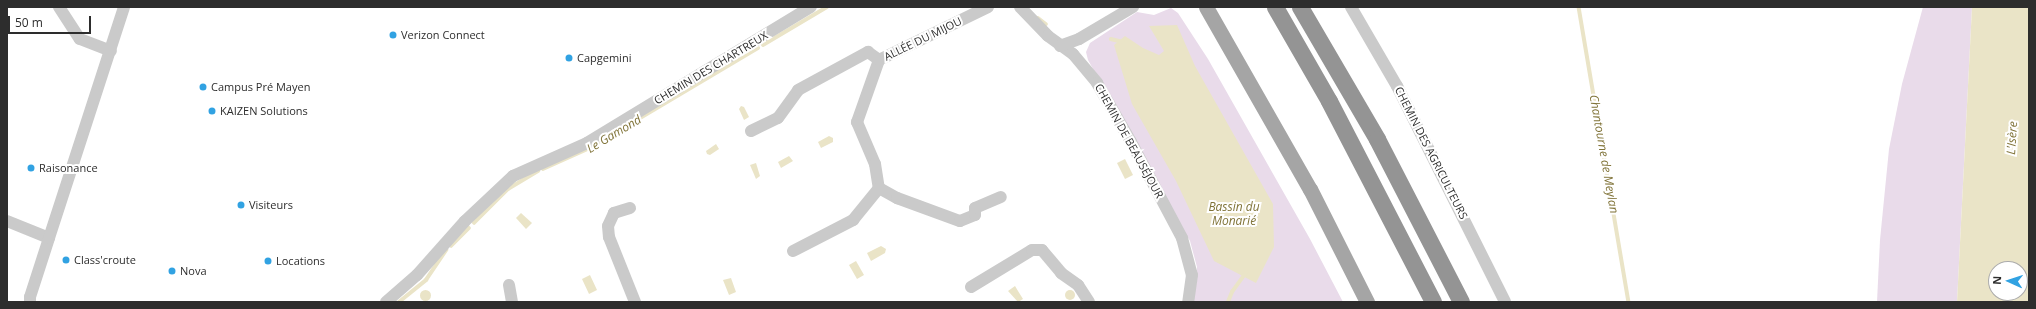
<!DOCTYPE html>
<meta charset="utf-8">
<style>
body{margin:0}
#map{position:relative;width:2036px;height:309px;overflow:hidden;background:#fff;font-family:"Open Sans",sans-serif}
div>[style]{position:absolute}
.green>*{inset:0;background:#e9dbea}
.water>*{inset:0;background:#eae4c7}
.round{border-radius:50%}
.stream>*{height:3.5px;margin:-1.75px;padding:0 1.75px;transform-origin:1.75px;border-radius:1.75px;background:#eae4c7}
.minor>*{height:12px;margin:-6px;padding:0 6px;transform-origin:6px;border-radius:6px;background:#cacaca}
.major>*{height:15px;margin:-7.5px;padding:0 7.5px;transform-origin:7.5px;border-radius:7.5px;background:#a5a5a5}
.highway>*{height:17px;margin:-8.5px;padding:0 8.5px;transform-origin:8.5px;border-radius:8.5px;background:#949494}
.dots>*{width:11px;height:11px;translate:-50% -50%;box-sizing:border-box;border:2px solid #fff;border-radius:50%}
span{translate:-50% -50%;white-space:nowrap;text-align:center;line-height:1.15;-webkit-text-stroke:4px #fff;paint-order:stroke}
.poi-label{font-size:11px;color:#2d2d2d}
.left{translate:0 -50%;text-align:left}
.street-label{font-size:11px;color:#2d2d2d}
.water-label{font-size:12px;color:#817439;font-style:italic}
.frame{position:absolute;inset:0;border:8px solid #2d2d2d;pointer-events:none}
.north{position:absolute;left:1988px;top:261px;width:40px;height:40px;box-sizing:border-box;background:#fff;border:1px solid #ababab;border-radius:50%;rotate:273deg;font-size:11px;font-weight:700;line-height:16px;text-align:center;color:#2d2d2d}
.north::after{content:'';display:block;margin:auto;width:14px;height:18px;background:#31a2e2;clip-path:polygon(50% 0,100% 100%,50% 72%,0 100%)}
.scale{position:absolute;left:8px;top:16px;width:83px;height:18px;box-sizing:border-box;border:2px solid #2d2d2d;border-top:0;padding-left:5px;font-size:12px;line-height:14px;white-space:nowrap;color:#2d2d2d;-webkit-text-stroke:3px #fff;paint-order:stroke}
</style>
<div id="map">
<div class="green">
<div style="clip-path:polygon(1923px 7px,1972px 7px,1957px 302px,1877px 302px,1880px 240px,1889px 149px,1902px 84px)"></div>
<div style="clip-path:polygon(1171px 8px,1178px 13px,1208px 59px,1310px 239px,1343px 302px,1193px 302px,1197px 267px,1190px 241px,1088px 60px,1086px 52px,1090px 43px,1137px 12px,1154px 15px)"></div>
</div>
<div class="water">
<div style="clip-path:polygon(evenodd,1972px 7px,2029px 7px,2029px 302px,1957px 302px,1972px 7px,1996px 269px,2020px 269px,2020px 293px,1996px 293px,1996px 269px)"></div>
<div style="clip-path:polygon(1177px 25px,1195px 66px,1273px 204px,1274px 247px,1256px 283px,1214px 261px,1176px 181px,1132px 104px,1114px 45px,1125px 36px,1143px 48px,1159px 55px,1164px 51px,1149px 26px)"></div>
<div style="clip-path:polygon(741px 106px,744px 107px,749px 117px,744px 120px,739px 109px)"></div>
<div style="clip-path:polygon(829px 136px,833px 138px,833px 142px,821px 148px,818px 142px)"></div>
<div style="clip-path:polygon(716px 144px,719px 149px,710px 155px,707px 154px,706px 151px)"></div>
<div style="clip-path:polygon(789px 156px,793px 161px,781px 168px,778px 162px)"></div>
<div style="clip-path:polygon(1125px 159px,1133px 175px,1125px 179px,1117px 163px)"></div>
<div style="clip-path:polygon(756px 163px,760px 176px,756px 179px,750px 165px)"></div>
<div style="clip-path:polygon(521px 213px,532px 223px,526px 229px,516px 218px)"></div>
<div style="clip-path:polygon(881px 246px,886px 249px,885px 253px,871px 261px,867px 253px)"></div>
<div style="clip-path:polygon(856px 261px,864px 275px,857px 279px,849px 265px)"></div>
<div style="clip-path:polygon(590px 275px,597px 290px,589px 294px,582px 279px)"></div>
<div style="clip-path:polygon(731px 278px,736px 292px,729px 295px,723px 280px)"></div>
<div style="clip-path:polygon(1015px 286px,1023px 299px,1018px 302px,1008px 291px)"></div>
<div class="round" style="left:419.5px;top:289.5px;width:11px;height:11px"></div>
<div class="round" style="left:1065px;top:290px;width:10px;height:10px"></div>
</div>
<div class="stream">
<div style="left:1579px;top:7px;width:299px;rotate:80.4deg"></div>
<div style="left:1038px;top:18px;width:10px;rotate:37deg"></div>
<div style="left:1111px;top:39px;width:12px;rotate:14deg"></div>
<div style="left:763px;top:45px;width:74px;rotate:-30.7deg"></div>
<div style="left:598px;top:143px;width:186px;rotate:-30.7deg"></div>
<div style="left:543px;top:169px;width:54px;rotate:-24.2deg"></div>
<div style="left:474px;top:223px;width:48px;rotate:-45deg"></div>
<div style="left:508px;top:189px;width:35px;rotate:-31deg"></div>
<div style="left:451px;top:246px;width:25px;rotate:-45deg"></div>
<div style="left:399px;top:302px;width:35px;rotate:-39deg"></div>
<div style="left:426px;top:280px;width:36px;rotate:-56deg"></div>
<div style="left:1228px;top:302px;width:11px;rotate:-68deg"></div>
<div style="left:1232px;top:292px;width:24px;rotate:-54deg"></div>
</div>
<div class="minor">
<div style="left:59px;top:7px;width:38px;rotate:57deg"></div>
<div style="left:80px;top:39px;width:33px;rotate:21deg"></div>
<div style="left:988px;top:7px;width:121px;rotate:154.1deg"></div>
<div style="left:879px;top:60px;width:66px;rotate:109.5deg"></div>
<div style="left:857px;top:122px;width:46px;rotate:66.8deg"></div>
<div style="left:875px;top:164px;width:24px;rotate:81deg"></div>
<div style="left:879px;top:188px;width:21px;rotate:29deg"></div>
<div style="left:897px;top:198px;width:67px;rotate:20.1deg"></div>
<div style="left:960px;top:221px;width:16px;rotate:-22deg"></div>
<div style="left:975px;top:215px;width:7px;rotate:-90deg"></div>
<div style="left:975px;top:208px;width:28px;rotate:-23deg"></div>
<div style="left:1020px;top:7px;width:40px;rotate:46deg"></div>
<div style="left:1048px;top:36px;width:31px;rotate:36deg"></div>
<div style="left:1073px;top:54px;width:38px;rotate:50deg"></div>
<div style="left:1097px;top:83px;width:68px;rotate:60deg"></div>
<div style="left:1131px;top:142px;width:109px;rotate:62deg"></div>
<div style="left:1182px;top:238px;width:38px;rotate:75deg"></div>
<div style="left:1192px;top:275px;width:27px;rotate:98deg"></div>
<div style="left:1351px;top:7px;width:91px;rotate:59.8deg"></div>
<div style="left:1397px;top:86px;width:241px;rotate:63.4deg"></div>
<div style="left:1060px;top:46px;width:20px;rotate:-20deg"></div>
<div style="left:1079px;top:39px;width:63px;rotate:-30.7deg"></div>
<div style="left:751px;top:131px;width:30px;rotate:-26deg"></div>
<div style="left:778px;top:118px;width:34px;rotate:-54deg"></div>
<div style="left:798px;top:90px;width:80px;rotate:-28.5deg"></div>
<div style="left:868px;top:52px;width:14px;rotate:36deg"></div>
<div style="left:630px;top:208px;width:17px;rotate:163deg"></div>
<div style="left:614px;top:213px;width:14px;rotate:115deg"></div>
<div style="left:608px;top:226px;width:11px;rotate:85deg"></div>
<div style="left:609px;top:237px;width:70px;rotate:68.2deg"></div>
<div style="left:7px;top:221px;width:45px;rotate:22deg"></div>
<div style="left:793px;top:251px;width:68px;rotate:-27.3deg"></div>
<div style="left:853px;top:220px;width:41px;rotate:-50.9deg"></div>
<div style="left:509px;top:285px;width:17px;rotate:80deg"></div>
<div style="left:971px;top:287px;width:71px;rotate:-31.2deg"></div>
<div style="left:1032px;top:250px;width:10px"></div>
<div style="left:1042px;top:250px;width:30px;rotate:50deg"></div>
<div style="left:1061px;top:273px;width:21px;rotate:35deg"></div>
<div style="left:1078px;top:285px;width:20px;rotate:57deg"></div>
<div style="left:30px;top:302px;width:5px;rotate:-90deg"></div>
<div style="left:30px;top:297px;width:62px;rotate:-72.1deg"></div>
<div style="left:49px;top:238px;width:243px;rotate:-72deg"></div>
<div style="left:386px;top:302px;width:41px;rotate:-41.1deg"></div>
<div style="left:417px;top:275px;width:72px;rotate:-48.4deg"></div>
<div style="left:465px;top:221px;width:66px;rotate:-43.2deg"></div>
<div style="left:513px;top:176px;width:81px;rotate:-24deg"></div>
<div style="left:587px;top:143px;width:262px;rotate:-31.3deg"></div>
</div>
<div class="major">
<div style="left:1206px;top:7px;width:210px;rotate:60.3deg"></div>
<div style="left:1310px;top:189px;width:127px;rotate:63.2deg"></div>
</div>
<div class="highway">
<div style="left:1275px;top:7px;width:108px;rotate:60.1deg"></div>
<div style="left:1329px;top:101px;width:226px;rotate:62.6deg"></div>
<div style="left:1300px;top:7px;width:153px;rotate:59.7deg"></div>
<div style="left:1377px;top:139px;width:183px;rotate:62.7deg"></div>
</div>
<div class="dots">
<div style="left:393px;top:35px;background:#31a2e2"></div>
<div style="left:569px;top:58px;background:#31a2e2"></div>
<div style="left:203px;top:87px;background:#31a2e2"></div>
<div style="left:212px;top:111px;background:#31a2e2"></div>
<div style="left:31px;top:168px;background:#31a2e2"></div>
<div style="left:241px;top:205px;background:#31a2e2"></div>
<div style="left:66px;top:260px;background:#31a2e2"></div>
<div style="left:268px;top:261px;background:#31a2e2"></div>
<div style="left:172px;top:271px;background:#31a2e2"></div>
</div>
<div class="poi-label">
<span class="left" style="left:401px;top:35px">Verizon Connect</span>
<span class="left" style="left:577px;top:58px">Capgemini</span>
<span class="left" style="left:211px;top:87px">Campus Pré Mayen</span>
<span class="left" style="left:220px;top:111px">KAIZEN Solutions</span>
<span class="left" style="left:39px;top:168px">Raisonance</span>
<span class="left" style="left:249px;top:205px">Visiteurs</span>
<span class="left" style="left:74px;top:260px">Class'croute</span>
<span class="left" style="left:276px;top:261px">Locations</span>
<span class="left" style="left:180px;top:271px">Nova</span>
</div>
<div class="street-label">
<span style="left:923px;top:39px;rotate:-26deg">ALLÉE DU MIJOU</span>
<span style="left:711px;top:68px;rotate:-31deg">CHEMIN DES CHARTREUX</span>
<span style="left:1129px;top:141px;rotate:61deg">CHEMIN DE BEAUSÉJOUR</span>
<span style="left:1431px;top:153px;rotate:63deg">CHEMIN DES AGRICULTEURS</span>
</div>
<div class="water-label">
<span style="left:614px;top:134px;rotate:-31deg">Le Gamond</span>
<span style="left:2012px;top:138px;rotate:-86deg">L'Isère</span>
<span style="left:1604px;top:154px;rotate:80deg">Chantourne de Meylan</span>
<span style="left:1234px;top:214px">Bassin du<br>Monarié</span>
</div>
<div class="frame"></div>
<div class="north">N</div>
<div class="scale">50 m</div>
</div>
